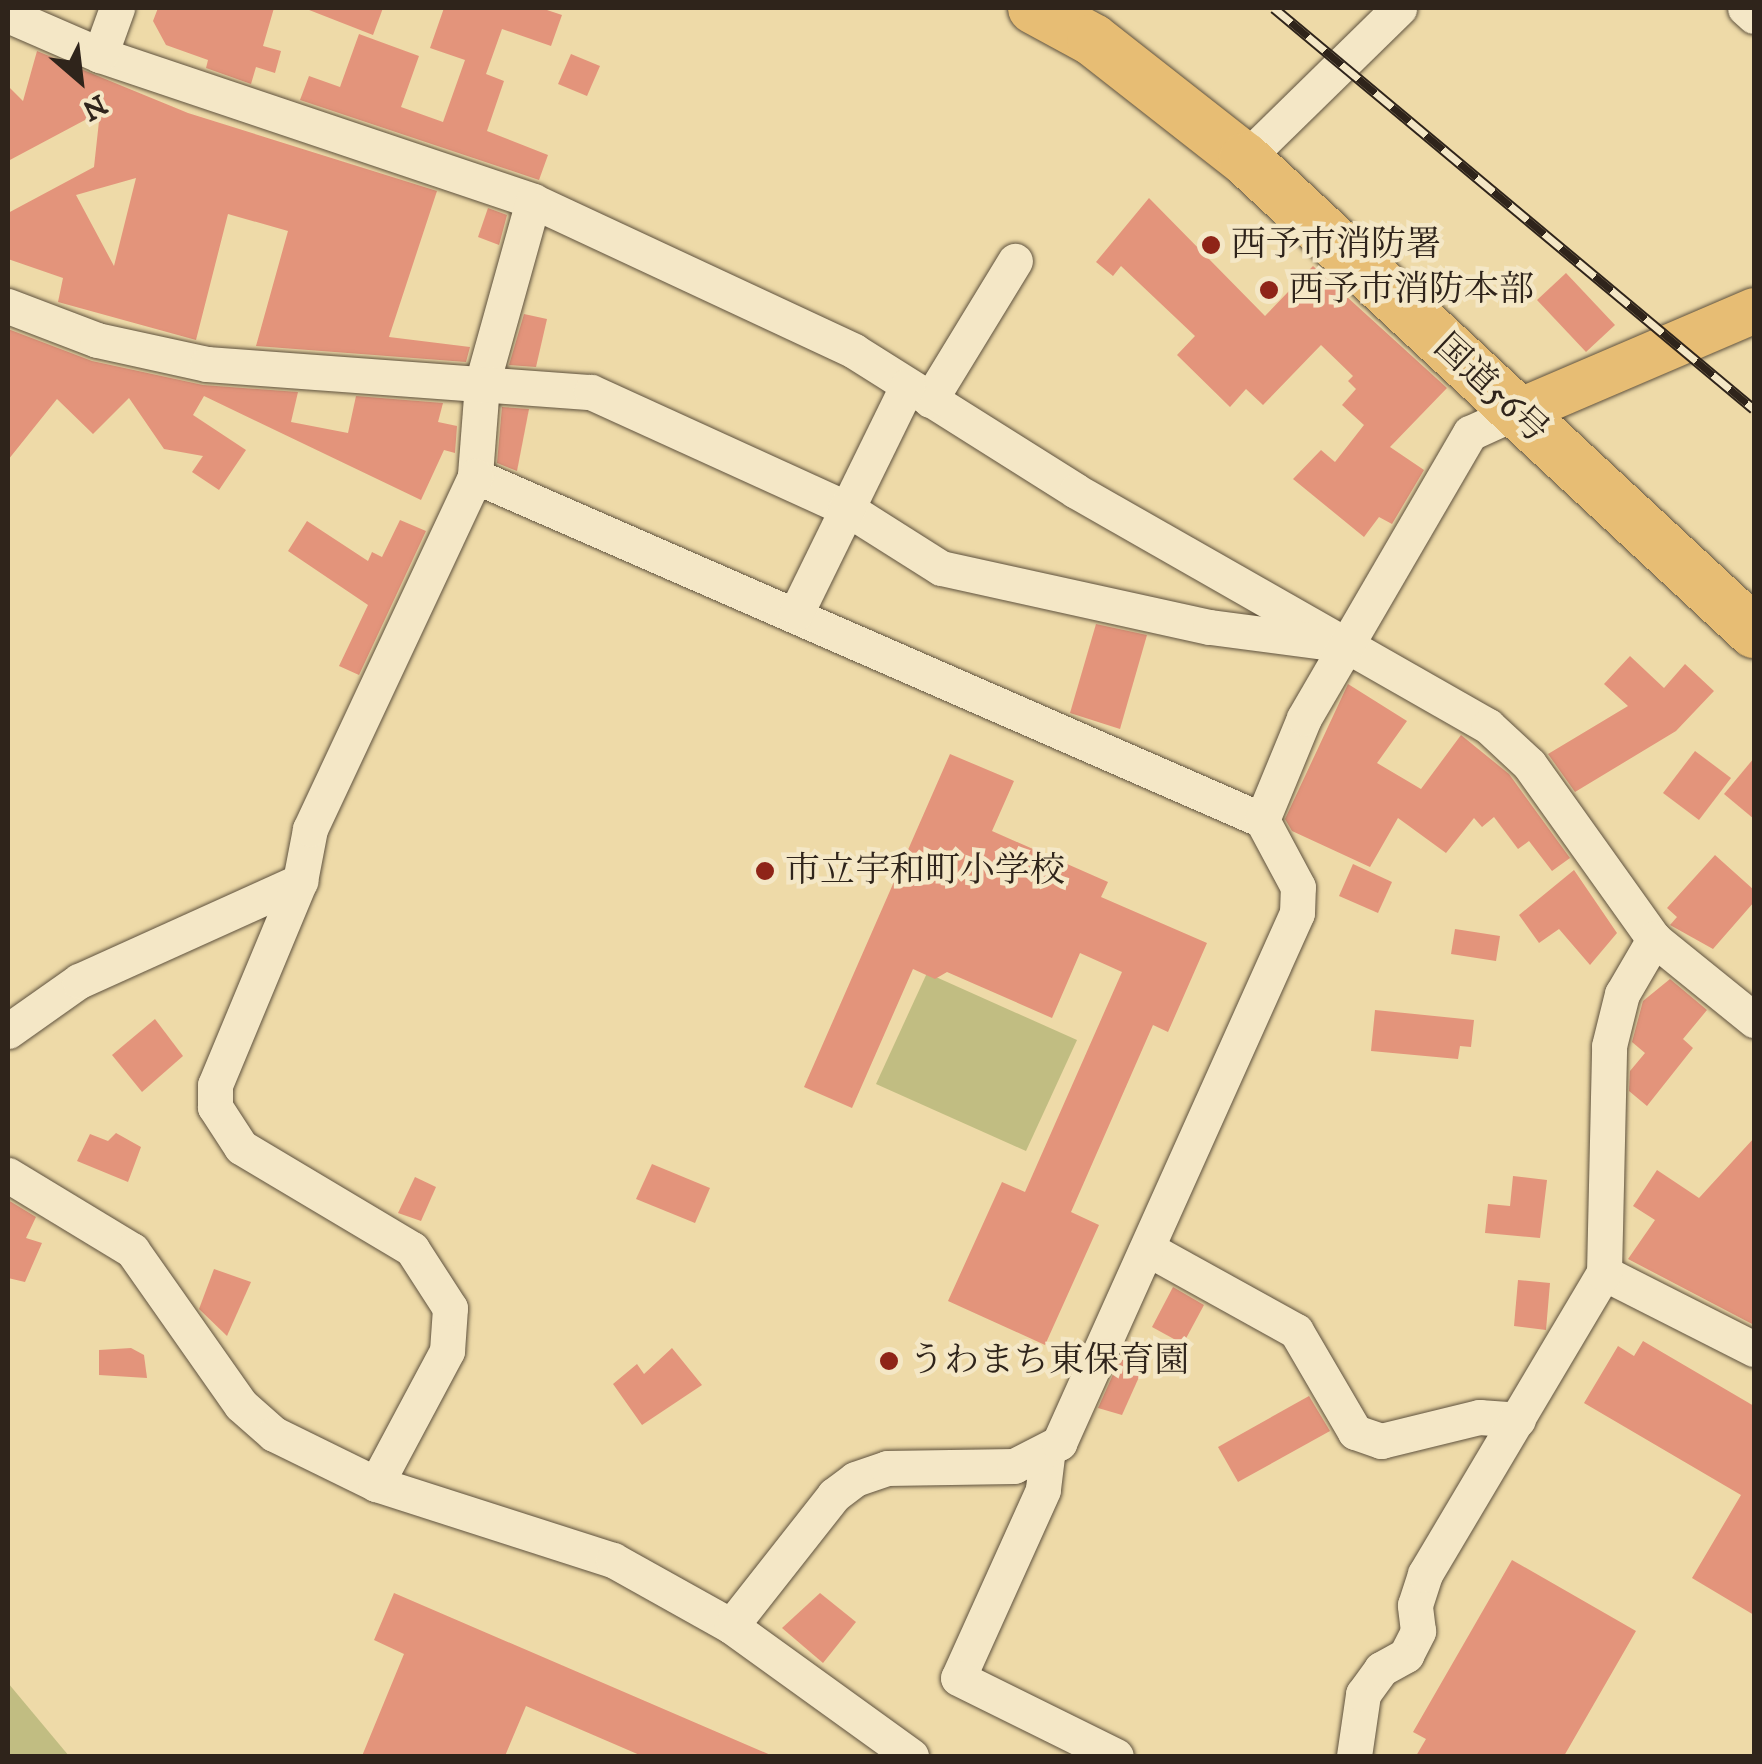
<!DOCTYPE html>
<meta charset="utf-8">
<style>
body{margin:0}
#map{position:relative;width:1762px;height:1764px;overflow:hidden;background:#eedaa8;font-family:"IM FELL DW Pica","Noto Serif JP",serif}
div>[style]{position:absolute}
.green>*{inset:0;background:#c1bd82}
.building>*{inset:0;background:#e3947b}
.roads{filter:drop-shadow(0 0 2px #5f523e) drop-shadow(0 0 2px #5f523e)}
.minor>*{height:35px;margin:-17.5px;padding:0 17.5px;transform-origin:17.5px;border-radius:17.5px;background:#f4e7c6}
.major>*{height:45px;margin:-22.5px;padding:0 22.5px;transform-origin:22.5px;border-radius:22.5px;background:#e7bd74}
.highway>*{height:52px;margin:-26px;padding:0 26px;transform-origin:26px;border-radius:26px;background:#e7bd74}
.rail>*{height:11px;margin-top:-5.5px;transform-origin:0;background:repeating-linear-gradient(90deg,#f4e7c6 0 22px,#2f241b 0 44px);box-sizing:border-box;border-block:2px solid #2f241b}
.dots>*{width:28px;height:28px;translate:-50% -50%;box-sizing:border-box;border:5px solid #f4e7c6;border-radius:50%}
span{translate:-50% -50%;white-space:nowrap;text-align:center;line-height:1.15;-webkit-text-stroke:9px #f4e7c6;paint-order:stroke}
.poi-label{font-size:35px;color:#2f241b}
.left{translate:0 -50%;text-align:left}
.street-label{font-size:35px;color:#2f241b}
.frame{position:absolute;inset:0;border:10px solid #2f241b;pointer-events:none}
.north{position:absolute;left:30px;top:30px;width:100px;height:100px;-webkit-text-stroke:8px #f4e7c6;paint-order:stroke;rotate:152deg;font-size:28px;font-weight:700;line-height:40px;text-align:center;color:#2f241b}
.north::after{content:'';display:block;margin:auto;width:35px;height:45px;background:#2f241b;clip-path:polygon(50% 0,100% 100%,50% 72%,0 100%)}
</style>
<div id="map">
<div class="green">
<div style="clip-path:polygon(927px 973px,1077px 1040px,1026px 1151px,876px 1084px)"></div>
<div style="clip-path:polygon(8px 1683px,69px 1756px,8px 1756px)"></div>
</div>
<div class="building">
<div style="clip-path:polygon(158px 8px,274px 8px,263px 46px,281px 51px,275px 73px,256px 67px,251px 84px,206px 68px,208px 60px,166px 45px,153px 21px)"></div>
<div style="clip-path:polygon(304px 8px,383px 8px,373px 35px)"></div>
<div style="clip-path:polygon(444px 8px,541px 8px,562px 15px,551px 46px,502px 29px,486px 74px,504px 81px,487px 131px,548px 155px,539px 180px,300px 100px,309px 76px,340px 87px,359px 34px,419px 56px,401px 107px,443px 122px,465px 60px,430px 48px)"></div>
<div style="clip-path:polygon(evenodd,37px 51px,188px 113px,437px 191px,389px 337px,470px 347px,466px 362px,256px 346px,288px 231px,228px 214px,196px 340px,58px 302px,63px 278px,8px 259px,8px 213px,94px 167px,100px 112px,8px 161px,8px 86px,23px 101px,37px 51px,136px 178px,114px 266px,76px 195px,136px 178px)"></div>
<div style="clip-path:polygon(571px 54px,600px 66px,587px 96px,558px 84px)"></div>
<div style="clip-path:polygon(1149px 198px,1265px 316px,1313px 266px,1447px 388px,1390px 447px,1424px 470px,1392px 524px,1379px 517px,1364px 537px,1293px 479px,1321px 450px,1335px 462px,1364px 425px,1342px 405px,1356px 389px,1348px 381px,1353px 376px,1321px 345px,1263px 405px,1246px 389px,1230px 407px,1177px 355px,1195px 336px,1121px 266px,1113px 276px,1096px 262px)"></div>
<div style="clip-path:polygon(488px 208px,507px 215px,499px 245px,478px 237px)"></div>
<div style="clip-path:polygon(1566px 273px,1615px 325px,1586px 352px,1537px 300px)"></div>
<div style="clip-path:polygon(524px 314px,547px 319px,536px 367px,509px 365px)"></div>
<div style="clip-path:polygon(8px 329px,92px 361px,203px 385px,298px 392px,291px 422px,348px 433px,356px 396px,443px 403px,438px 422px,457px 426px,455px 453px,444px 450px,421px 500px,204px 396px,193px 415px,246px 450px,219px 490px,192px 472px,203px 456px,164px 449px,129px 398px,93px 434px,57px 399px,8px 460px)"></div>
<div style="clip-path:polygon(502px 407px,529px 409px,517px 471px,497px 463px)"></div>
<div style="clip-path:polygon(400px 520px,426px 531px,359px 675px,339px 666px,368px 605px,288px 551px,307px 521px,368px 561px,372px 552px,382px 557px)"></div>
<div style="clip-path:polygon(1096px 624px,1147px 635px,1120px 729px,1070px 713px)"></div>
<div style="clip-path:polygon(1630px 656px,1664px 688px,1685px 664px,1714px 691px,1676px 731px,1575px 792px,1548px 754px,1628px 706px,1604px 684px)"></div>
<div style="clip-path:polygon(1348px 684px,1407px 721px,1377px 763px,1421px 789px,1461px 735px,1509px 774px,1570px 858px,1552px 871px,1529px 841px,1518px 849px,1494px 817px,1482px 827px,1474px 818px,1446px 853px,1398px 818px,1370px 867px,1292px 831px,1285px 819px)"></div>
<div style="clip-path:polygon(1695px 751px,1731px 778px,1699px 820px,1663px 793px)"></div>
<div style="clip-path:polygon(950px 754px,1014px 781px,992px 831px,1108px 882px,1101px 897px,1207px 943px,1168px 1032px,1153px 1025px,1071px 1212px,1099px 1225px,1045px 1345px,948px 1301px,1002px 1182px,1025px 1192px,1122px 972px,1080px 953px,1052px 1018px,947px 972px,935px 979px,913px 969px,852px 1108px,804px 1087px)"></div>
<div style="clip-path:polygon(1754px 758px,1754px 819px,1724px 794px)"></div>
<div style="clip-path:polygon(1715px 855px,1754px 890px,1754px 902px,1713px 949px,1670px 925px,1677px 917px,1667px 908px)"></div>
<div style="clip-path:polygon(1353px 864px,1392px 882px,1378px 913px,1339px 896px)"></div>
<div style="clip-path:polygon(1574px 870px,1617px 933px,1590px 965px,1559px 929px,1539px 943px,1519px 915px)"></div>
<div style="clip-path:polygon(1455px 929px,1500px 936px,1496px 961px,1451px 954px)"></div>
<div style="clip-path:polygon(1670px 979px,1707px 1010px,1683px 1039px,1693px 1048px,1647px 1106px,1629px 1091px,1630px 1071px,1645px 1053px,1632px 1042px,1643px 1001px)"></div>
<div style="clip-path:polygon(1375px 1010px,1474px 1020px,1471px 1047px,1460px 1046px,1458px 1059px,1371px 1051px)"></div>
<div style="clip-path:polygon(155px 1019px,183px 1056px,142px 1092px,112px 1055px)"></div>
<div style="clip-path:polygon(116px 1133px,141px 1147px,128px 1182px,77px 1161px,90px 1134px,108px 1141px)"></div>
<div style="clip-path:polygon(1754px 1138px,1754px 1325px,1628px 1259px,1655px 1220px,1633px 1206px,1657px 1170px,1699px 1198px)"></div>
<div style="clip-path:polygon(652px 1164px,710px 1188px,695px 1223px,636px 1199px)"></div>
<div style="clip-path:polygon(1513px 1176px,1547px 1180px,1540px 1238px,1485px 1233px,1488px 1204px,1510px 1206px)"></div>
<div style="clip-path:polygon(415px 1177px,436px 1187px,421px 1221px,398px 1213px)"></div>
<div style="clip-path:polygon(8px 1200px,36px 1217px,26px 1238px,42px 1243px,25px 1282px,8px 1278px)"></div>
<div style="clip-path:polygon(214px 1269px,251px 1282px,227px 1336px,199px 1309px)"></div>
<div style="clip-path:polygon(1518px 1280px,1550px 1283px,1546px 1330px,1514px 1326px)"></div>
<div style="clip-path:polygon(1173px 1287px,1204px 1305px,1183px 1344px,1152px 1327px)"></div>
<div style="clip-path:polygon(1128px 1341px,1152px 1348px,1122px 1415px,1098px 1408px)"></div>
<div style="clip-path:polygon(1643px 1341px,1754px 1406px,1754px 1615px,1692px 1578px,1741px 1495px,1584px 1403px,1618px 1346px,1634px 1356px)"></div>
<div style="clip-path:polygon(131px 1348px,144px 1355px,147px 1378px,99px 1375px,99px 1350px)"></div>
<div style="clip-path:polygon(672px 1348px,702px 1385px,642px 1425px,613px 1384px,637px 1364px,644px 1374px)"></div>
<div style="clip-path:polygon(1309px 1396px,1330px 1431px,1238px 1482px,1218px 1447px)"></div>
<div style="clip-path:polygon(1512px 1560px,1636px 1631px,1564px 1756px,1416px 1756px,1426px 1739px,1413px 1732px)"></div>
<div style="clip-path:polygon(394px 1593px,773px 1756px,642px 1756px,526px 1706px,505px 1756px,362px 1756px,404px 1654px,374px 1640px)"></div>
<div style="clip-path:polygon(820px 1593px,856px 1622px,823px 1663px,782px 1628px)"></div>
</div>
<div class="roads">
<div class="minor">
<div style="left:1745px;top:8px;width:12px;rotate:42deg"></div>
<div style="left:8px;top:15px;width:100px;rotate:23.5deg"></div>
<div style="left:100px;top:55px;width:457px;rotate:18.6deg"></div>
<div style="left:533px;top:201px;width:354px;rotate:25deg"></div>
<div style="left:854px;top:351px;width:262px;rotate:32.2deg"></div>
<div style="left:1076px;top:491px;width:474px;rotate:29.7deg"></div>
<div style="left:1488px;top:726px;width:56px;rotate:42.8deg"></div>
<div style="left:1529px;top:764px;width:215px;rotate:54.5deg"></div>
<div style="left:1654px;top:939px;width:129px;rotate:39deg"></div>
<div style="left:100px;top:55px;width:50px;rotate:-70.1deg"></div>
<div style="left:1245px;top:159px;width:216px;rotate:-44.4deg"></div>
<div style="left:533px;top:201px;width:190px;rotate:105.6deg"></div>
<div style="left:482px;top:384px;width:92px;rotate:94.4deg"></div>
<div style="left:475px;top:476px;width:859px;rotate:23.61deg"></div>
<div style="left:8px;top:306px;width:95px;rotate:20.9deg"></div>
<div style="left:97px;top:340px;width:113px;rotate:12.3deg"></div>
<div style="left:207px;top:364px;width:385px;rotate:4.2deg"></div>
<div style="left:591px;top:392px;width:280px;rotate:24.5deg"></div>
<div style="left:846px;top:508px;width:112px;rotate:32.3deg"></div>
<div style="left:941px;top:568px;width:275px;rotate:12.4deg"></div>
<div style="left:1210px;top:627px;width:115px;rotate:7.5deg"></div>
<div style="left:930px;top:400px;width:163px;rotate:-58.6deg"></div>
<div style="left:796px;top:613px;width:253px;rotate:-63.9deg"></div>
<div style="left:8px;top:1031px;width:87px;rotate:-35.2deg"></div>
<div style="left:79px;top:981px;width:243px;rotate:-24.3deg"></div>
<div style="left:8px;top:1175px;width:145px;rotate:31.2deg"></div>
<div style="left:132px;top:1250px;width:189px;rotate:54.9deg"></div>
<div style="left:241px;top:1405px;width:44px;rotate:41.3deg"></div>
<div style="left:274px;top:1434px;width:114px;rotate:26.1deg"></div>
<div style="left:376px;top:1484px;width:249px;rotate:17.8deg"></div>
<div style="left:613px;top:1560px;width:135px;rotate:29.2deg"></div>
<div style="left:731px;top:1626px;width:222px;rotate:35.8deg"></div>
<div style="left:1148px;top:1249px;width:169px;rotate:29deg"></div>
<div style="left:1296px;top:1331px;width:117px;rotate:59.7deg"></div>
<div style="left:1355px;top:1432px;width:28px;rotate:19deg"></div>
<div style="left:1381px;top:1441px;width:101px;rotate:-13.8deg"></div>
<div style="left:1479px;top:1417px;width:39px;rotate:4deg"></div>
<div style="left:1604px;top:1273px;width:168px;rotate:26.9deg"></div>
<div style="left:1047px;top:1456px;width:34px;rotate:97deg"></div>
<div style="left:1043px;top:1490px;width:206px;rotate:114.3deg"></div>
<div style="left:958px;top:1678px;width:176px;rotate:26.3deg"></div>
<div style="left:376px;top:1484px;width:151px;rotate:-61.9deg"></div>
<div style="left:447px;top:1351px;width:43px;rotate:-86deg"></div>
<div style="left:450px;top:1308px;width:70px;rotate:-122.8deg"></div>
<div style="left:412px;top:1249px;width:199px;rotate:-149.2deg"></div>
<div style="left:241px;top:1147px;width:48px;rotate:-123deg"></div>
<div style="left:215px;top:1107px;width:22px;rotate:-90deg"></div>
<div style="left:215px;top:1085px;width:221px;rotate:-67.4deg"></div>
<div style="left:300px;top:881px;width:53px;rotate:-79.1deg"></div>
<div style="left:310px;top:829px;width:390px;rotate:-64.9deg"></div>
<div style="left:731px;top:1626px;width:167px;rotate:-51.8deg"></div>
<div style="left:834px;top:1495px;width:26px;rotate:-37deg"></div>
<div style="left:855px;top:1479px;width:34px;rotate:-19deg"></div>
<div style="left:887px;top:1468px;width:127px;rotate:-0.9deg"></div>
<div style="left:1014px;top:1466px;width:51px;rotate:-27.1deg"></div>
<div style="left:1059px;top:1443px;width:581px;rotate:-65.82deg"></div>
<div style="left:1297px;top:913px;width:26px;rotate:-88deg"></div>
<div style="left:1298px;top:887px;width:76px;rotate:-118.2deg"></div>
<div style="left:1262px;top:820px;width:110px;rotate:-67.6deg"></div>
<div style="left:1304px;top:718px;width:330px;rotate:-59.8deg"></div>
<div style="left:1470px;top:433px;width:51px;rotate:-24.5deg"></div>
<div style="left:1354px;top:1756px;width:63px;rotate:-81.7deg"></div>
<div style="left:1363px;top:1694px;width:31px;rotate:-54deg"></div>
<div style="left:1381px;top:1669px;width:29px;rotate:-29deg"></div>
<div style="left:1406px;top:1655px;width:27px;rotate:-63deg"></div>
<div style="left:1418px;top:1631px;width:26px;rotate:-97deg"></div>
<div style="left:1415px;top:1605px;width:33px;rotate:-72deg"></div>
<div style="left:1425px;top:1574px;width:350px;rotate:-59.3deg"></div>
<div style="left:1604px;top:1273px;width:227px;rotate:-88.7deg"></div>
<div style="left:1609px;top:1046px;width:54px;rotate:-76deg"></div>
<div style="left:1622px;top:994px;width:64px;rotate:-59.8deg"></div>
</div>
<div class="major">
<div style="left:1516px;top:412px;width:259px;rotate:-23.2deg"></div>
</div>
<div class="highway">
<div style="left:1034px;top:8px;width:67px;rotate:28.5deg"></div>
<div style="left:1093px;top:40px;width:193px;rotate:38.1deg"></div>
<div style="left:1245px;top:159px;width:695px;rotate:42.9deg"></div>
</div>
</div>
<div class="rail">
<div style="left:1274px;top:8px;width:625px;rotate:39.88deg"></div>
</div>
<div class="dots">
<div style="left:1211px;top:245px;background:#8f2418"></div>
<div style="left:1269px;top:290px;background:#8f2418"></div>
<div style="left:765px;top:871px;background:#8f2418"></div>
<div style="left:889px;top:1361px;background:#8f2418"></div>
</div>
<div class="poi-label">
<span class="left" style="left:1231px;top:245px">西予市消防署</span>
<span class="left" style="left:1289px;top:290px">西予市消防本部</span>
<span class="left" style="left:785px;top:871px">市立宇和町小学校</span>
<span class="left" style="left:909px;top:1361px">うわまち東保育園</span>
</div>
<div class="street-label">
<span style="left:1491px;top:389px;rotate:43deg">国道56号</span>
</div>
<div class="frame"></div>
<div class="north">N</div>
</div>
